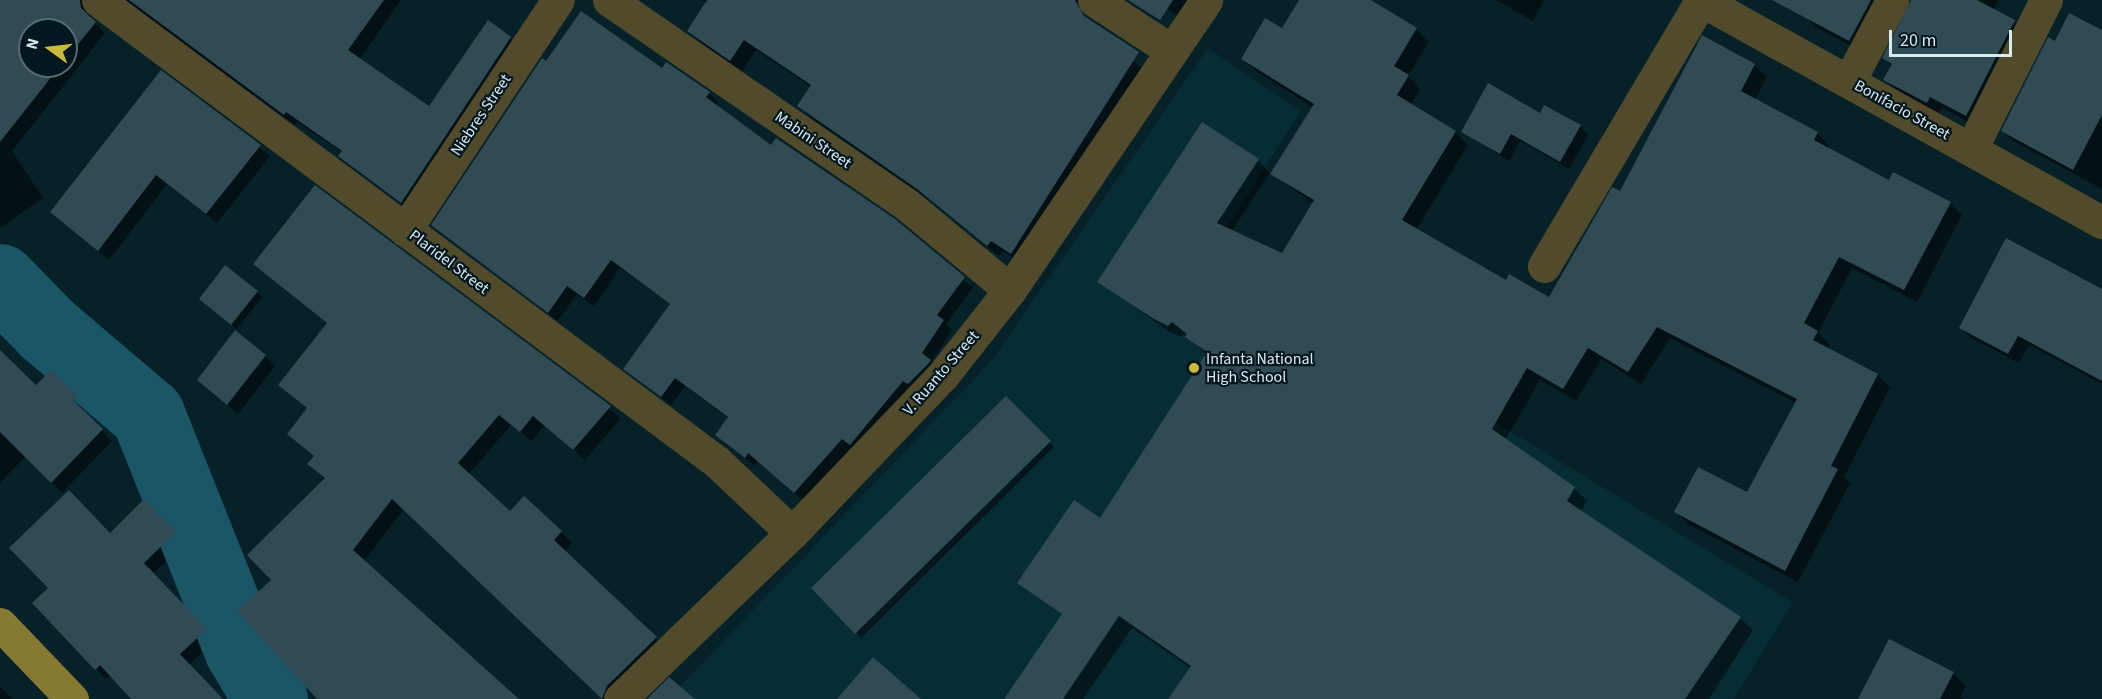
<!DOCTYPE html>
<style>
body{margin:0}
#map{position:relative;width:2102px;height:699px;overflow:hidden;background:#062128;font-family:"Source Sans 3",sans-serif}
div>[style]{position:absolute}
.built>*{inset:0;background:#062c36}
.shadow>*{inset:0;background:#0007}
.river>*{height:74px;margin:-37px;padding:0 37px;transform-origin:37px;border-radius:37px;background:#1a5666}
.building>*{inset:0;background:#314b54}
.minor>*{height:33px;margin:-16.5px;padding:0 16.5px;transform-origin:16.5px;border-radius:16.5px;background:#514b2b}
.major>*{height:33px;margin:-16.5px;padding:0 16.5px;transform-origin:16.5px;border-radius:16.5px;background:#867932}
.dots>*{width:16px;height:16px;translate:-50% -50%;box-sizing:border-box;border:3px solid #00171f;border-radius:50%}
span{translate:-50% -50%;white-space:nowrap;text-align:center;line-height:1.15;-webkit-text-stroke:4.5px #00171f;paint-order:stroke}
.street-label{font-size:16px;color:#dae9ee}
.poi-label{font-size:16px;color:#dae9ee}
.left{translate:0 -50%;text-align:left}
.north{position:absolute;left:18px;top:18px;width:60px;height:60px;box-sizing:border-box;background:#00171f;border:2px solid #576b72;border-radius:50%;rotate:285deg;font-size:16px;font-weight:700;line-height:24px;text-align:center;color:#dae9ee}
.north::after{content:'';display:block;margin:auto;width:21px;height:27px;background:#ceb837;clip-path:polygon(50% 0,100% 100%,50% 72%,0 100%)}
.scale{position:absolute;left:1889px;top:30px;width:123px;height:27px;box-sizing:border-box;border:3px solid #dae9ee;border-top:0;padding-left:8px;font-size:18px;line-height:21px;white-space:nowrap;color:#dae9ee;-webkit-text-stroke:4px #00171f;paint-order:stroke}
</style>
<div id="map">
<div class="built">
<div style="clip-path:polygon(1208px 48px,1301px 111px,1200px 269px,1420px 377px,1793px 602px,1734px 699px,668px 699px,992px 360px)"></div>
</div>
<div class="shadow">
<div style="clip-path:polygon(evenodd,0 0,93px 0,91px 19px,105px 33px,12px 151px,43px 198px,0 228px,0 0,30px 30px,66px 30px,66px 66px,30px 66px,30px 30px)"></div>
<div style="clip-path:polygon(123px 0,401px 0,359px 60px,430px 108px,510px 38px,521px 48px,412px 212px,351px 166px,340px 156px,343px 153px,297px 122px,295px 125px)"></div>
<div style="clip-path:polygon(702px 0,1085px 0,1074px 18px,1145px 70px,1023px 265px,1003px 251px,999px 256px,930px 200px,810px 117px,799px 106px,811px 87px,756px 50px,742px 71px,700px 42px,688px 30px,707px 3px)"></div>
<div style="clip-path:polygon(1155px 0,1202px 0,1187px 22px)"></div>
<div style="clip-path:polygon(1301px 0,1368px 0,1416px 29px,1429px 42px,1408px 76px,1420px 89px,1411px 105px,1455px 132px,1468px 145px,1416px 230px,1506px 282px,1550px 300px,1620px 193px,1754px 65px,1767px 77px,1755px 100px,1817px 133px,1829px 146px,1828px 149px,1890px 182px,1950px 203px,1962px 215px,1917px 302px,1852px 268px,1818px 333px,1830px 345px,1827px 349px,1878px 375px,1890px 387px,1844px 477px,1850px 483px,1798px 582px,1688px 524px,1676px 512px,1747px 494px,1796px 403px,1670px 338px,1641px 384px,1601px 359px,1576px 401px,1540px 380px,1505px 440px,1574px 488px,1587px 501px,1580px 512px,1740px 618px,1753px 630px,1709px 699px,1169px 699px,1191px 668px,1132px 628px,1083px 699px,1004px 699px,1064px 614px,1100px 520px,1207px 355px,1185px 333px,1181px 337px,1168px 331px,1099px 281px,1258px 160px,1270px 173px,1232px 231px,1282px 255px,1314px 204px,1272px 174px,1313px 107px,1256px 71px,1243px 59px,1282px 30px)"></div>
<div style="clip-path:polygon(1496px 0,1544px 0,1533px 21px)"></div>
<div style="clip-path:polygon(1812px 0,1890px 0,1861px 51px,1815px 27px,1804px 15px)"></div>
<div style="clip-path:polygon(1912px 0,1999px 0,1993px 10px,2025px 32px,1978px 127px,1942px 108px,1939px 114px,1897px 91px,1885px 79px,1892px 66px,1884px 58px)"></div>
<div style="clip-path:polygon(2102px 32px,2102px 189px,2013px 141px,2003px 131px,2055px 43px)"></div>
<div style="clip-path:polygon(546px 63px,662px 70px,709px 93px,718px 102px,716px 106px,771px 147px,973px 287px,946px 324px,952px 330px,931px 362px,939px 370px,860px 453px,852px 447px,804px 501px,758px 461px,755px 466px,726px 444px,717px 435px,729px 419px,685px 386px,671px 405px,625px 368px,671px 305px,620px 268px,594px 306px,577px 294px,558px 321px,433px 225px)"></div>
<div style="clip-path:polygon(161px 72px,270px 156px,217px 223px,167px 184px,109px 260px,52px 212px)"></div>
<div style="clip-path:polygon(1541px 115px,1580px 126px,1588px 135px,1569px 169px,1520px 141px,1509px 161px,1463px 132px)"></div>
<div style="clip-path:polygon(315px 188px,621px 418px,585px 460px,545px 425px,532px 441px,511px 425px,468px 475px,510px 513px,561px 532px,572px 543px,564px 552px,667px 649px,618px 699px,602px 699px,404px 509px,364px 561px,517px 699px,319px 699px,326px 480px,309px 464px,315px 457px,289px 434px,308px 410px,280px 385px,328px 324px,255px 264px)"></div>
<div style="clip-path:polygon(2006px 240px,2102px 289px,2102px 384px,2029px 345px,2019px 363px,1971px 338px,1961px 328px)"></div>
<div style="clip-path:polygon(257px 292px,262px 297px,237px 329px,206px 304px)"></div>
<div style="clip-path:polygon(0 352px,36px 387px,51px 372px,87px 407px,82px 411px,112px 441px,62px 493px,26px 456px,0 483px)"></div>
<div style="clip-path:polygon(265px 356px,275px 366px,238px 414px,209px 390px)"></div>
<div style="clip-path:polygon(1006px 398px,1054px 447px,861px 638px,813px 588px)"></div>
<div style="clip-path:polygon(144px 501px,184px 543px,153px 574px,215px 640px,189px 665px,222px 699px,134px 699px,111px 674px,106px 679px,34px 603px)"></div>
<div style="clip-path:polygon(1953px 673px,1966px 686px,1960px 697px,1964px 699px,1861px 699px)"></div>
<div style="clip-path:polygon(0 686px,12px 699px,0 699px)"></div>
</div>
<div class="river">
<div style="left:0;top:281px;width:69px;rotate:45.6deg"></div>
<div style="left:48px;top:330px;width:131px;rotate:40.4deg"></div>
<div style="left:148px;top:415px;width:254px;rotate:68.3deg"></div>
<div style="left:242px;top:651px;width:56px;rotate:58.9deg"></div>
</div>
<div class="building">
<div style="clip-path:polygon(0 0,80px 0,81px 8px,96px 22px,66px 59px,66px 30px,30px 30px,30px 66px,60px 66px,0 142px)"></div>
<div style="clip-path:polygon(129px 0,384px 0,348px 50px,429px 106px,488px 20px,511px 37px,401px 203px,338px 156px,342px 151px,286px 112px,284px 115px)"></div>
<div style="clip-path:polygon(707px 0,1075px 0,1084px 16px,1139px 52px,1011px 254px,991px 241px,987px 246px,917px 189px,797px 106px,811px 85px,744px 40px,730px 61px,687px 31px)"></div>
<div style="clip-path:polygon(1128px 0,1173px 0,1160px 20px)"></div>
<div style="clip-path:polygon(1299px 0,1371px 0,1417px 28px,1394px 66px,1409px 75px,1397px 95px,1456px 131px,1402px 220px,1506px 280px,1509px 274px,1549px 297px,1612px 187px,1620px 191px,1702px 35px,1755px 64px,1741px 91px,1818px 132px,1814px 140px,1889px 180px,1893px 172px,1951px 202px,1904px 290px,1839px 257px,1804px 323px,1818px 331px,1813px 340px,1878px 374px,1831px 466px,1838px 469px,1785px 571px,1674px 512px,1698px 467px,1747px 492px,1797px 399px,1657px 327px,1628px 372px,1588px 348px,1563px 389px,1527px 368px,1492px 429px,1575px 487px,1567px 501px,1741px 617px,1685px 699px,1168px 699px,1191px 666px,1119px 616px,1063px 699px,1004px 699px,1062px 614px,1017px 583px,1074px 500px,1100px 518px,1207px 352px,1185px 337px,1187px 334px,1172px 322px,1168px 326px,1154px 319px,1097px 282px,1202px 122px,1259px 159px,1217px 223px,1282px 253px,1314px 200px,1270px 174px,1314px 104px,1241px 59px,1265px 18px,1282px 28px)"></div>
<div style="clip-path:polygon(1772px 0,1871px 0,1849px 41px)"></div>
<div style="clip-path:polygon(1911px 0,1977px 0,2015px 20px,1966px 116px,1930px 97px,1927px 103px,1883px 80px,1892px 64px,1882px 58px)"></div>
<div style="clip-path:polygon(581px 11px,662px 68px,666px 62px,710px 92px,706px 97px,771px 145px,776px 138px,895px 219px,965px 277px,937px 315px,944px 320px,922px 353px,931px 360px,929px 363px,908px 384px,903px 381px,850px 445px,842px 439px,794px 493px,748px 453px,745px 458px,715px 435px,728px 417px,675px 378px,661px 397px,623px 369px,670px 304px,611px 260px,584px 298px,567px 286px,548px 313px,431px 225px,542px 58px,546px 61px)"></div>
<div style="clip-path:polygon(2069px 13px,2102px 30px,2102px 115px,2073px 170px,2001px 131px,2048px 37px,2055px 41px)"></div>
<div style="clip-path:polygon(161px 70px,261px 145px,206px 214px,156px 175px,98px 251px,50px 212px)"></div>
<div style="clip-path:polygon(1488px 83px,1540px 113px,1544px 105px,1581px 125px,1560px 162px,1511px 134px,1500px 154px,1461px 132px)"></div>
<div style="clip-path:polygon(315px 185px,611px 406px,573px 450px,533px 416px,520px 432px,499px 415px,458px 463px,510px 511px,524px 496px,562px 531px,554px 540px,657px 637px,607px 686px,602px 699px,392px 499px,353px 550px,519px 699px,317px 699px,237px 611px,271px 580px,247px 555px,325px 478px,307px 464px,314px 456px,287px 434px,307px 408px,278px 385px,327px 323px,253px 264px)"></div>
<div style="clip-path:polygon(2006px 238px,2102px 289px,2102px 381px,2018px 336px,2008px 354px,1959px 328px)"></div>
<div style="clip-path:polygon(225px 265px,258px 291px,231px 325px,199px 299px)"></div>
<div style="clip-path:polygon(235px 330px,266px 355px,227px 405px,197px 380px)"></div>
<div style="clip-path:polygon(0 350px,36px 385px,51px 370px,78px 396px,73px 400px,103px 429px,51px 483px,0 432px)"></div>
<div style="clip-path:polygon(1006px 396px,1051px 441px,855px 634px,811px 588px)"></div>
<div style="clip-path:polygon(69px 490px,110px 533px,144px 499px,176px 532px,144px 563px,207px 629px,180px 654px,223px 699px,131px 699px,100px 665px,95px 670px,32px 603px,48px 588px,9px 548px)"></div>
<div style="clip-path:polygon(1889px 639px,1954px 672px,1940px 699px,1858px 699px)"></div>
<div style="clip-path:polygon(873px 657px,921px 699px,837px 699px)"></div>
<div style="clip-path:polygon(669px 677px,695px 699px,647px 699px)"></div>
</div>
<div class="minor">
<div style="left:98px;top:0;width:772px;rotate:36.74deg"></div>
<div style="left:717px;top:462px;width:103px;rotate:43.4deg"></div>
<div style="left:609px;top:0;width:360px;rotate:34.5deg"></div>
<div style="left:906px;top:204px;width:135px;rotate:39.6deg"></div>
<div style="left:1094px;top:0;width:93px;rotate:33.2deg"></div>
<div style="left:1701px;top:0;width:458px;rotate:29deg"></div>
<div style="left:1849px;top:81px;width:92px;rotate:-62deg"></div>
<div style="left:1971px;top:149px;width:167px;rotate:-63.3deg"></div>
<div style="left:405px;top:230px;width:276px;rotate:-56.4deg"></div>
<div style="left:1544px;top:266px;width:309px;rotate:-59.4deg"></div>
<div style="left:620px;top:699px;width:239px;rotate:-44deg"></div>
<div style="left:792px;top:533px;width:219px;rotate:-46.3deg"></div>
<div style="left:943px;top:375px;width:108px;rotate:-51.8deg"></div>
<div style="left:1010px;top:290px;width:350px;rotate:-55.9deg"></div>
</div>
<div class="major">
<div style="left:0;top:624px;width:104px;rotate:46.2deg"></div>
</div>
<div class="dots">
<div style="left:1194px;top:368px;background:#ceb837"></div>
</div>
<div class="street-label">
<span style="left:1902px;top:110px;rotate:29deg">Bonifacio Street</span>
<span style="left:481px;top:115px;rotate:-56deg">Niebres Street</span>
<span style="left:813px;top:140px;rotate:34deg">Mabini Street</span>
<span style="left:449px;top:262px;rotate:37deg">Plaridel Street</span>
<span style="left:941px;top:373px;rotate:-49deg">V. Ruanto Street</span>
</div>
<div class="poi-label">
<span class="left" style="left:1206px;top:368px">Infanta National<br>High School</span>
</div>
<div class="north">N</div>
<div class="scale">20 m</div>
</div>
